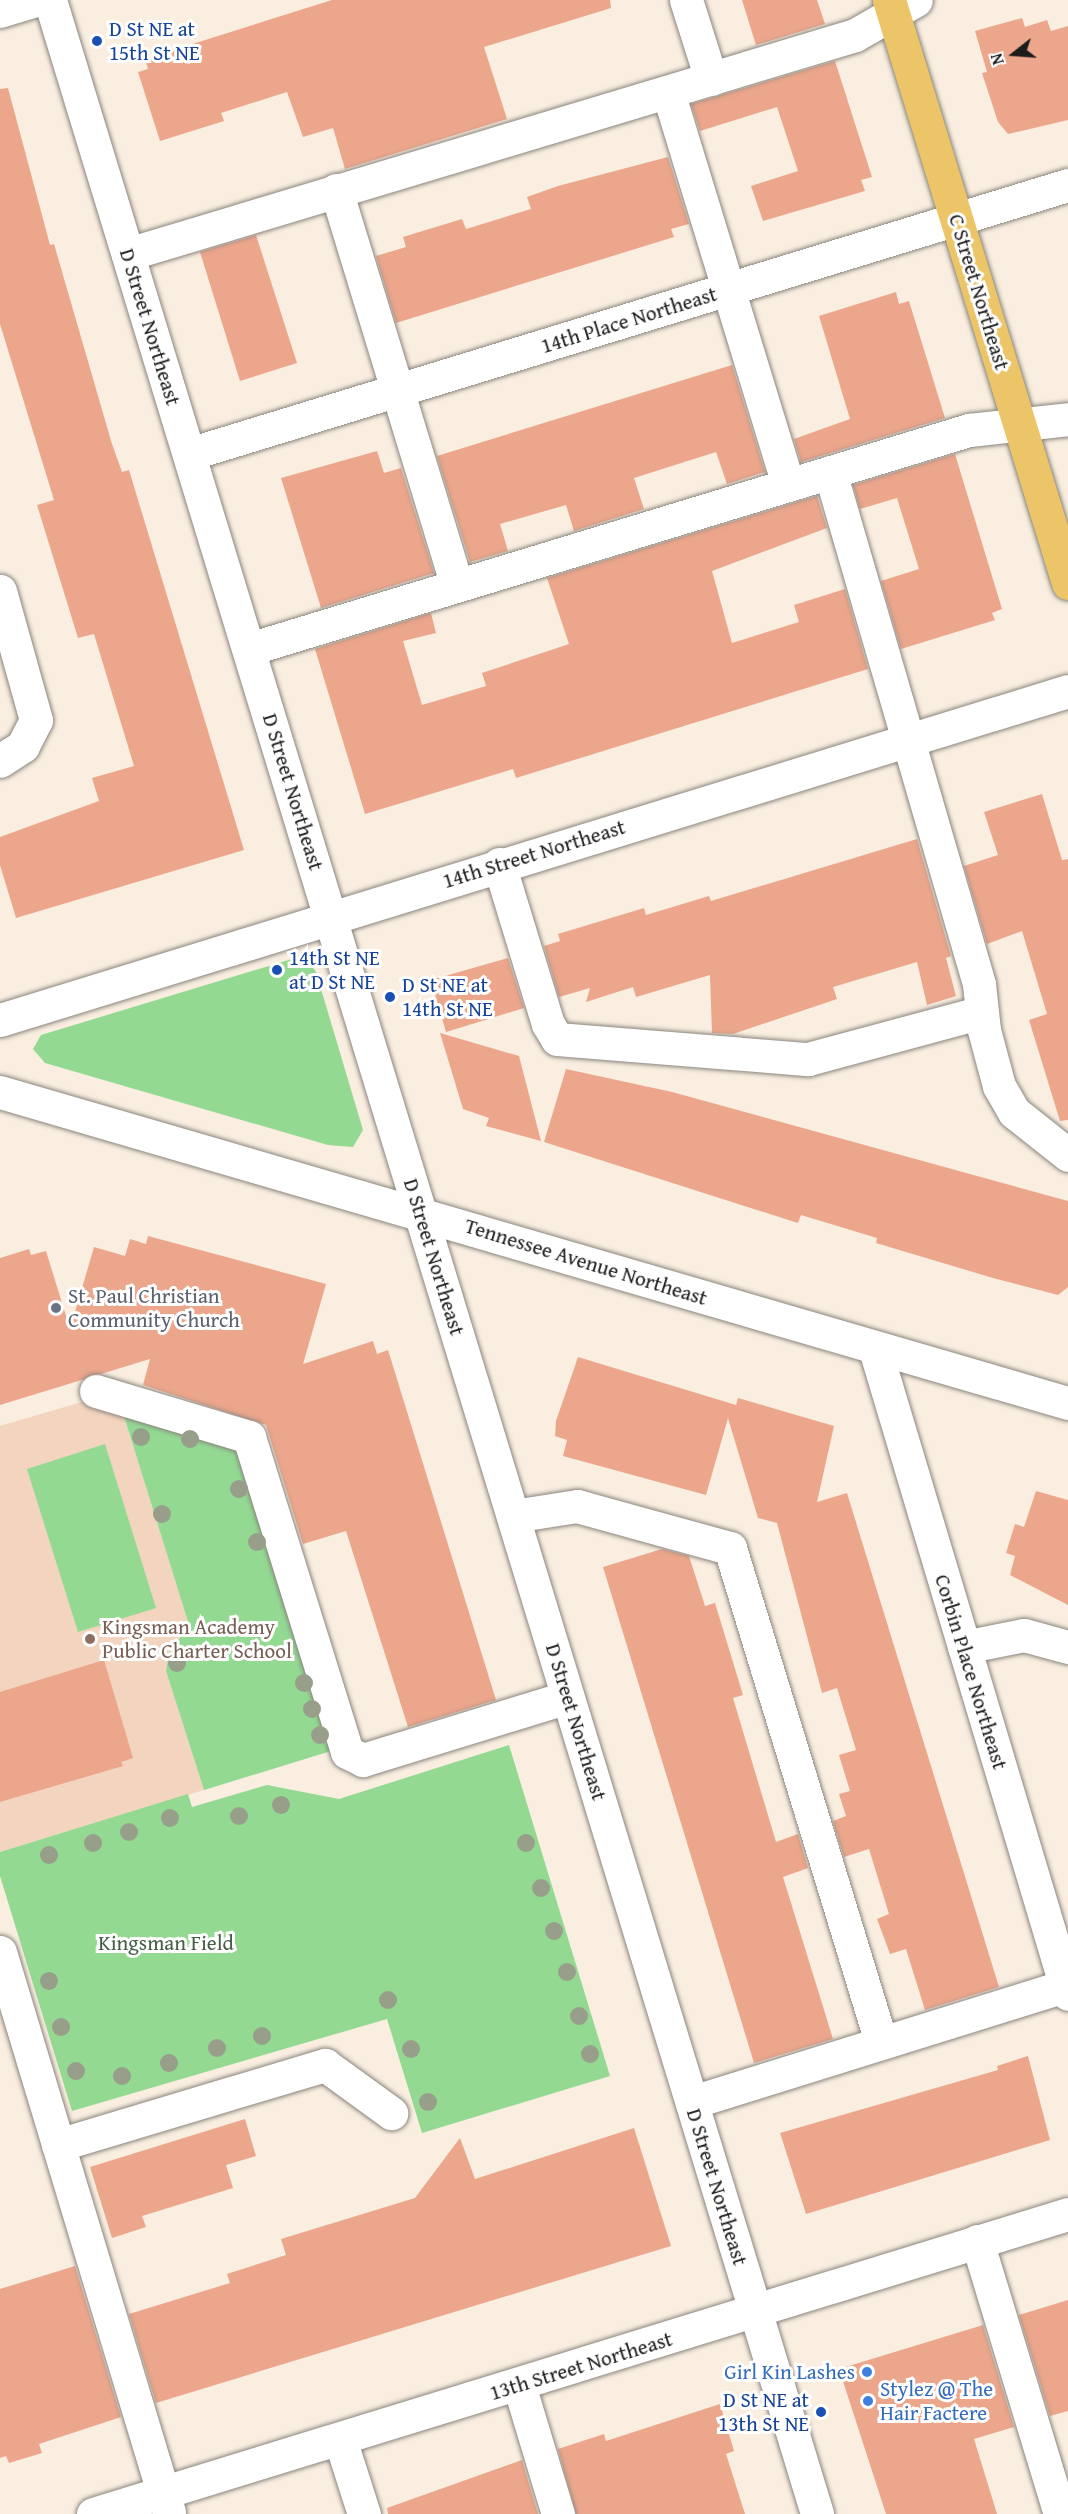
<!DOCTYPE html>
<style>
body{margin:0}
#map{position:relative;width:1068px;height:2514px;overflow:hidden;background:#f9eee0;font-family:"Gentium Book Plus",serif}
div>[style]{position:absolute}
.built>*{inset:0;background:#f3d4bf}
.green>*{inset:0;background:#93d992}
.building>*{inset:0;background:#eba68c}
.roads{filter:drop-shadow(0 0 2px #8a857e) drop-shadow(0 0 2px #8a857e)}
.minor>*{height:33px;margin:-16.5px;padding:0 16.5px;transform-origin:16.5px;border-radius:16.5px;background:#fff}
.major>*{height:33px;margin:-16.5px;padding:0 16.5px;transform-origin:16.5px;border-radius:16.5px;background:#edc569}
.trees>*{width:18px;height:18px;margin:-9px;border-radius:50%;background:#979f8b}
.dots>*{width:16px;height:16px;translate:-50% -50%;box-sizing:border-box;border:3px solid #fff;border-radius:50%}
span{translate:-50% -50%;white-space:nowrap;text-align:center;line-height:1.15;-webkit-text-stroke:6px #fff;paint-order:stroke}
.transit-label{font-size:21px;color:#164399}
.left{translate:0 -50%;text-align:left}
.right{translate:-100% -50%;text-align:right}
.street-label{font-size:21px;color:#1c1c1c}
.worship-label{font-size:21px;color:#5b616d}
.education-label{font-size:21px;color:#785e54}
.park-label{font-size:21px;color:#465e45}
.shop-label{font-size:21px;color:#366cbe}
.north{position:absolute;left:984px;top:24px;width:60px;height:60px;-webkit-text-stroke:4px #fff;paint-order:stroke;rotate:253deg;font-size:16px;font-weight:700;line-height:24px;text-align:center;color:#1c1c1c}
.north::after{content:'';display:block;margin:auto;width:21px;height:27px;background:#1c1c1c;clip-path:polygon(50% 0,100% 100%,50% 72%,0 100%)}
</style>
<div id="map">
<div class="built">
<div style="clip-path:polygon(85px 1401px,123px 1413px,189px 1625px,169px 1653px,166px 1671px,204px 1790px,0 1852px,0 1426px)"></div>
</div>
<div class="green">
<div style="clip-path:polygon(295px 958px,310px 963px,316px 972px,363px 1130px,353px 1147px,328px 1145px,45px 1063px,33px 1049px,41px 1035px)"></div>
<div style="clip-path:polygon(123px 1413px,238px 1451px,331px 1751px,204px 1790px,166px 1671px,169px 1653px,189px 1625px)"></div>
<div style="clip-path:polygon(105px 1444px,156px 1608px,78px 1632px,27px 1469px)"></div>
<div style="clip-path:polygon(509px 1745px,610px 2076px,422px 2133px,387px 2019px,72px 2111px,0 1876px,0 1852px,188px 1794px,192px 1807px,267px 1785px,339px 1799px)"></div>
</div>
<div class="building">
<div style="clip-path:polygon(332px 0,610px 0,611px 8px,484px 47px,507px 119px,345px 169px,333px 128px,303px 137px,287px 92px,221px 113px,224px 121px,160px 141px,138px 72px,148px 69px,145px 59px)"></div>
<div style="clip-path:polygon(742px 0,817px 0,825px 24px,756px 45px)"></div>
<div style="clip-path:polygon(1022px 18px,1025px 27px,1047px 20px,1051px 31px,1068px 26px,1068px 120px,1008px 134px,998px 122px,982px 73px,987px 72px,975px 31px)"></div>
<div style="clip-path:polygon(835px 61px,872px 177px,861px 180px,865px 191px,763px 221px,751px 186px,798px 171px,777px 107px,700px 131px,691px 104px)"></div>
<div style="clip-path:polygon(8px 88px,50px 245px,54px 244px,112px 444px,122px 472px,129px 470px,244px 850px,16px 918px,0 865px,0 837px,99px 801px,92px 778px,134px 766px,94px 634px,78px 638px,37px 505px,54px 500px,0 324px,0 89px)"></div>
<div style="clip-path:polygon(668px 157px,689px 224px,671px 229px,674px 237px,396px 323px,376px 256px,406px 247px,403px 237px,462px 219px,466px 229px,531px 209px,527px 197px,558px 186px)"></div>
<div style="clip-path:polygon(256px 235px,297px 363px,240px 381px,200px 252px)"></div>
<div style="clip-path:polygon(896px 292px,899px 304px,909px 301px,945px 418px,801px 462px,794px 439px,850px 419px,819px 316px)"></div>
<div style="clip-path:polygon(732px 365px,765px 472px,727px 484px,716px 452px,634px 478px,644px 509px,574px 531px,566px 505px,500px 524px,508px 551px,470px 562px,437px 456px)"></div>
<div style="clip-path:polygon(377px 451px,384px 473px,401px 468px,434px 573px,321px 608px,281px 478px)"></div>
<div style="clip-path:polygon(955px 454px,1002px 609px,992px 613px,995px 620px,901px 649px,881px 581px,919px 569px,897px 498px,860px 509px,853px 485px)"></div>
<div style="clip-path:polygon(817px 496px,827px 528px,712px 571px,732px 643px,799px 622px,794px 605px,845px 589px,868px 669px,516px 778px,513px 769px,365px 814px,315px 649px,431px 613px,436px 633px,403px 641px,422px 705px,486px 686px,482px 673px,569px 644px,547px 578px)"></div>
<div style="clip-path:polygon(1042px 794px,1062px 860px,1068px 859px,1068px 1120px,1060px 1121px,1029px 1020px,1047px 1014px,1022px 931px,987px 944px,964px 866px,998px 855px,984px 812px)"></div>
<div style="clip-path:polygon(917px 839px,951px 956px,946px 958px,956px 996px,927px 1005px,917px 962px,833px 987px,837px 999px,733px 1034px,712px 1033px,710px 975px,636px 997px,633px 987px,586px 1002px,590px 988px,559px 997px,544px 946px,560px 941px,558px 934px,644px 908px,646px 915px,709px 896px,711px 901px)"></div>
<div style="clip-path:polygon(508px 958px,524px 1008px,446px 1032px,431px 980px)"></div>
<div style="clip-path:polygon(440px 1033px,519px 1056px,541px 1141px,486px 1126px,489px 1118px,463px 1109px)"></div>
<div style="clip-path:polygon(566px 1069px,672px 1092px,1068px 1201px,1068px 1287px,1058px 1295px,993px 1278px,876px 1243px,877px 1238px,801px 1215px,798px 1223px,544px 1142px)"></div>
<div style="clip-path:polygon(148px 1236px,326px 1284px,303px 1364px,373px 1341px,377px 1354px,388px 1350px,496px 1700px,408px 1727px,346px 1531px,303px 1544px,266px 1425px,143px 1385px,150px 1359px,0 1405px,0 1258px,29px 1249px,31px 1255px,46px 1251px,70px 1329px,94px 1247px,125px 1256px,130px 1239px,146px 1244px)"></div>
<div style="clip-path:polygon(578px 1357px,736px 1405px,738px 1398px,834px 1426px,817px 1502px,847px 1493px,999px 1987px,925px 2010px,906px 1949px,890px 1954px,877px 1919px,889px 1914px,869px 1849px,844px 1857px,833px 1821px,846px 1816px,839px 1794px,850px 1791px,839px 1755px,856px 1750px,837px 1688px,822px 1693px,777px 1523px,758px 1518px,728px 1418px,706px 1495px,563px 1456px,567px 1440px,555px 1436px,556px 1421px)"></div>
<div style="clip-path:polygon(1036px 1491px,1068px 1500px,1068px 1605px,1010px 1575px,1015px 1556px,1006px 1553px,1015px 1524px,1024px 1527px)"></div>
<div style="clip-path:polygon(662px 1549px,689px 1556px,705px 1606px,715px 1603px,743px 1695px,733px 1698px,776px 1842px,798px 1834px,808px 1868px,783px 1877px,833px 2039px,754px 2063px,603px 1567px)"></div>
<div style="clip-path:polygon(104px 1660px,133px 1758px,121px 1762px,123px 1766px,0 1802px,0 1692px)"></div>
<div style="clip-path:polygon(1028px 2056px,1050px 2140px,806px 2214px,780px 2133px,998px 2070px,997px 2066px)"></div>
<div style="clip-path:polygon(245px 2119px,256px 2156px,226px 2165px,233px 2188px,142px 2216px,146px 2227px,112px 2238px,90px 2167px)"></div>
<div style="clip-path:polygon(634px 2128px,671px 2246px,156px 2403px,129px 2314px,230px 2283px,227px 2274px,286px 2255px,281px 2239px,415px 2198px,460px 2138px,475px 2179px)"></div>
<div style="clip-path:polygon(75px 2266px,121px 2417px,39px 2444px,42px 2453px,9px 2463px,6px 2456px,0 2458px,0 2289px)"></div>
<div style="clip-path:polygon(1068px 2300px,1068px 2411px,1050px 2416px,1019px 2315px)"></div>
<div style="clip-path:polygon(983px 2325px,1014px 2427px,974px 2439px,997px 2514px,886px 2514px,839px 2369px)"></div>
<div style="clip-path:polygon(720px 2404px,734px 2451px,726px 2454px,745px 2514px,576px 2514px,558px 2449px,604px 2434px,606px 2441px)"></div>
<div style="clip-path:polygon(522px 2460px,538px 2514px,388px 2514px,387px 2508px)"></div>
</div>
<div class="roads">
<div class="minor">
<div style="left:50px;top:0;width:2628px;rotate:73.03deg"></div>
<div style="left:686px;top:0;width:83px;rotate:72.4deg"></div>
<div style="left:0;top:11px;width:39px;rotate:-17deg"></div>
<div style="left:668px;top:92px;width:410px;rotate:73deg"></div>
<div style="left:336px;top:190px;width:413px;rotate:73deg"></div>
<div style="left:128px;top:254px;width:759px;rotate:-16.76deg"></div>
<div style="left:855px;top:35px;width:70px;rotate:-29.8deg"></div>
<div style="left:189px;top:454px;width:919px;rotate:-17.02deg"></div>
<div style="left:830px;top:472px;width:533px;rotate:73.77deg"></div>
<div style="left:979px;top:984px;width:46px;rotate:83.8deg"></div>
<div style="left:984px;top:1030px;width:58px;rotate:75deg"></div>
<div style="left:999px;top:1086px;width:30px;rotate:60deg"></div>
<div style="left:1014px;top:1112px;width:69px;rotate:38.5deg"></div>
<div style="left:0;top:591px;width:134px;rotate:74.4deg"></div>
<div style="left:36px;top:720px;width:29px;rotate:117deg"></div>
<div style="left:23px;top:746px;width:27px;rotate:147deg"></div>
<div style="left:249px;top:649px;width:753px;rotate:-16.92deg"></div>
<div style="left:969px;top:430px;width:100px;rotate:-6.3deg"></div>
<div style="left:499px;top:864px;width:167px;rotate:73deg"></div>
<div style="left:548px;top:1024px;width:17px;rotate:59deg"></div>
<div style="left:557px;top:1039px;width:252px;rotate:4.6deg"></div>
<div style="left:808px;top:1059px;width:180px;rotate:-15.1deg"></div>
<div style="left:0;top:1020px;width:1118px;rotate:-17.12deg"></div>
<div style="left:0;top:1092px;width:1112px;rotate:16.24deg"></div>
<div style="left:875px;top:1349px;width:673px;rotate:73.34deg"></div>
<div style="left:96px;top:1391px;width:160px;rotate:16.7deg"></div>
<div style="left:249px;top:1437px;width:330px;rotate:72.7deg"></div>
<div style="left:347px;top:1752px;width:18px;rotate:27deg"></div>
<div style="left:363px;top:1760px;width:214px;rotate:-17.1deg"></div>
<div style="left:513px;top:1516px;width:65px;rotate:-8.9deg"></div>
<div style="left:577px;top:1506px;width:159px;rotate:15.4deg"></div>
<div style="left:730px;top:1548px;width:517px;rotate:73deg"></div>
<div style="left:964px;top:1647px;width:61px;rotate:-11.3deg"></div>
<div style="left:1024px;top:1635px;width:46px;rotate:15.3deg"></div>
<div style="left:0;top:1952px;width:585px;rotate:73.21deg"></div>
<div style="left:692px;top:2102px;width:394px;rotate:-17.3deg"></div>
<div style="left:58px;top:2145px;width:279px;rotate:-16.7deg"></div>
<div style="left:325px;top:2065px;width:82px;rotate:36deg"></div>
<div style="left:977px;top:2241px;width:285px;rotate:73.1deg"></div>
<div style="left:519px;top:2385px;width:135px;rotate:73.2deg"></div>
<div style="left:340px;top:2439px;width:79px;rotate:72.3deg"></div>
<div style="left:93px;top:2514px;width:1020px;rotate:-17.1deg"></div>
</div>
<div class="major">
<div style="left:889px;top:0;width:610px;rotate:72.93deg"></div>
</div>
</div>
<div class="trees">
<div style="left:141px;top:1437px"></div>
<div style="left:190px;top:1439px"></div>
<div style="left:239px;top:1489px"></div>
<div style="left:162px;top:1514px"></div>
<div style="left:257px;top:1542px"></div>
<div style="left:177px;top:1663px"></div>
<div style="left:304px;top:1683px"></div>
<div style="left:312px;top:1709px"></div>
<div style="left:320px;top:1735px"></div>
<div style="left:281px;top:1805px"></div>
<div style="left:239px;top:1816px"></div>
<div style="left:170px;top:1818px"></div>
<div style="left:129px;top:1832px"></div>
<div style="left:93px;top:1843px"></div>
<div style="left:526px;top:1843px"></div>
<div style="left:49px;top:1855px"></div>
<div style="left:541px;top:1888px"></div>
<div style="left:554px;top:1931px"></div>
<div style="left:567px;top:1972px"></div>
<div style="left:49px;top:1981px"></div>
<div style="left:388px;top:2000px"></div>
<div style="left:579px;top:2016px"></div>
<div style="left:61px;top:2027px"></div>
<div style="left:262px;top:2036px"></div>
<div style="left:217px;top:2048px"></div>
<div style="left:411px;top:2049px"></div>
<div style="left:590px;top:2054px"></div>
<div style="left:169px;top:2063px"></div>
<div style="left:76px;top:2071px"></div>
<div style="left:122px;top:2076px"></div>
<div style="left:428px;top:2102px"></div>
</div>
<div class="dots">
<div style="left:97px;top:41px;background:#1a4fb4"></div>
<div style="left:277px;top:970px;background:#1a4fb4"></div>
<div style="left:390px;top:997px;background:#1a4fb4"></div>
<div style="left:56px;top:1308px;background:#6b7280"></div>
<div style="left:90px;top:1639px;background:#8d6e63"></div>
<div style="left:867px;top:2372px;background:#3f7fe0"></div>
<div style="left:868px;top:2401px;background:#3f7fe0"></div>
<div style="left:821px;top:2412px;background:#1a4fb4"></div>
</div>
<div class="transit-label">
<span class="left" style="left:109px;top:41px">D St NE at<br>15th St NE</span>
<span class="left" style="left:289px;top:970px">14th St NE<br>at D St NE</span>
<span class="left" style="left:402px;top:997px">D St NE at<br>14th St NE</span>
<span class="right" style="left:809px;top:2412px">D St NE at<br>13th St NE</span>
</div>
<div class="street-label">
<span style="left:979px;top:292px;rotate:73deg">C Street Northeast</span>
<span style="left:629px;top:320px;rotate:-17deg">14th Place Northeast</span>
<span style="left:150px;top:327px;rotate:73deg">D Street Northeast</span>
<span style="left:293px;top:792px;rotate:73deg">D Street Northeast</span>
<span style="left:534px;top:854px;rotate:-17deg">14th Street Northeast</span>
<span style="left:434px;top:1257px;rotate:73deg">D Street Northeast</span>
<span style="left:586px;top:1262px;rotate:17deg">Tennessee Avenue Northeast</span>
<span style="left:971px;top:1672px;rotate:73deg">Corbin Place Northeast</span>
<span style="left:576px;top:1722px;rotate:73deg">D Street Northeast</span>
<span style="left:717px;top:2187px;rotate:73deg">D Street Northeast</span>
<span style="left:581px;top:2366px;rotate:-17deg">13th Street Northeast</span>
</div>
<div class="worship-label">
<span class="left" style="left:68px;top:1308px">St. Paul Christian<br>Community Church</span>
</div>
<div class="education-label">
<span class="left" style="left:102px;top:1639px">Kingsman Academy<br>Public Charter School</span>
</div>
<div class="park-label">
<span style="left:166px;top:1943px">Kingsman Field</span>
</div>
<div class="shop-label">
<span class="right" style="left:855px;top:2372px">Girl Kin Lashes</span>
<span class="left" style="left:880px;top:2401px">Stylez @ The<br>Hair Factere</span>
</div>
<div class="north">N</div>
</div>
